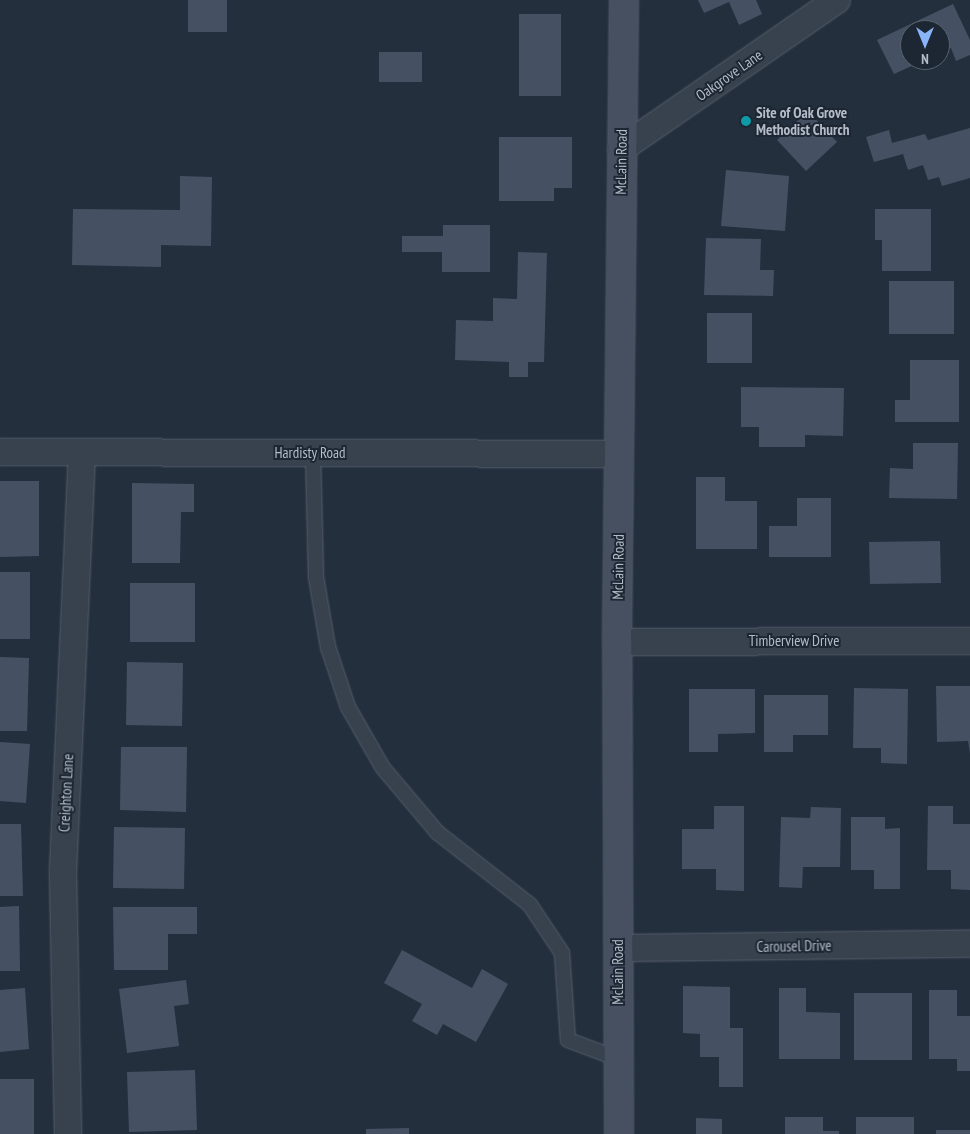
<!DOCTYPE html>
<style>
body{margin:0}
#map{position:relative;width:970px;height:1134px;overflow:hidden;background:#242f3e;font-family:"PT Sans Narrow",sans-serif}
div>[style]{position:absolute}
.building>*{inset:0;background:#455162}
.roads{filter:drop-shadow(0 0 1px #565f6c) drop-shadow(0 0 1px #565f6c)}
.lane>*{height:14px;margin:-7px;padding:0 7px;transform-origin:7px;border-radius:7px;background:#38414e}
.street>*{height:26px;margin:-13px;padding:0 13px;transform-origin:13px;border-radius:13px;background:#38414e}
.secondary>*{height:28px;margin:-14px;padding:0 14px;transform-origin:14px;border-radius:14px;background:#465061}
.dots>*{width:14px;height:14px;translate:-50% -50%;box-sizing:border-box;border:2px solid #1d2633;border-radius:50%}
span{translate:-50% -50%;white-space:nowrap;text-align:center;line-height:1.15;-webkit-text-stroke:4px #1d2633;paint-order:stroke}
.street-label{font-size:15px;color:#b4bcc9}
.poi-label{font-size:15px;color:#b4bcc9;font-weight:700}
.left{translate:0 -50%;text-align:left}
.north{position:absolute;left:900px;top:20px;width:50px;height:50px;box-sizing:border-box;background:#1d2633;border:1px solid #59626f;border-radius:50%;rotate:180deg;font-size:14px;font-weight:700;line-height:20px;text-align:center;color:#b4bcc9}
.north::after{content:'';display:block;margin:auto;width:18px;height:22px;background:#8ab4f8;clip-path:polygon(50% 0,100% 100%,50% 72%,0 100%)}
</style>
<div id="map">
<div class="building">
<div style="clip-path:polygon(188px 0,227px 0,227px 32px,188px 32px)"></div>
<div style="clip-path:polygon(698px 0,756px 0,762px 14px,739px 25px,729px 2px,704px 13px)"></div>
<div style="clip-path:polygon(953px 4px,970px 40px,970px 55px,956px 61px,951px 48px,940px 53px,940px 30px,910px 30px,910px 60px,925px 60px,894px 74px,877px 40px)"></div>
<div style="clip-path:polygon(519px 14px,561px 14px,561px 96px,519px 96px)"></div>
<div style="clip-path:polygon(379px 52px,422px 52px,422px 82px,379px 82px)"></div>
<div style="clip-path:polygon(808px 111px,837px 142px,806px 171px,777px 140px)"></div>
<div style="clip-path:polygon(970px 128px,970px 178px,942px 186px,939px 177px,928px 180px,923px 165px,908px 170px,903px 154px,874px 162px,866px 137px,889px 130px,892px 143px,925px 134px,928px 140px)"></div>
<div style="clip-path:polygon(499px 137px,572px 137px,572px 188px,554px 188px,554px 201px,499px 201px)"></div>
<div style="clip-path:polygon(726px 170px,789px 176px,785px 231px,721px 226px)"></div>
<div style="clip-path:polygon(180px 176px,212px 177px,211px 246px,161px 245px,161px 267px,72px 265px,73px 209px,180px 210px)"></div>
<div style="clip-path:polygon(875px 209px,931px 209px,931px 271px,882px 271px,882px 240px,875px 240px)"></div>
<div style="clip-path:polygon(443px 225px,490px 225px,490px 272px,442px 272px,442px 252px,402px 252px,402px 236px,443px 236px)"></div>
<div style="clip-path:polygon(706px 238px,761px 239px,760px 270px,774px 270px,773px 296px,704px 295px)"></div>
<div style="clip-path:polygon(518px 252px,547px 253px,544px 362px,528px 362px,528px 377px,509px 377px,509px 362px,455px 360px,456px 320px,493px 321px,493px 298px,517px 299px)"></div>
<div style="clip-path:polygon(889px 281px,954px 281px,954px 334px,889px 334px)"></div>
<div style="clip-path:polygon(707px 313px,752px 313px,752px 363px,707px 363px)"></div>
<div style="clip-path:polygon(910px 360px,959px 360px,959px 422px,895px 422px,895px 400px,910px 400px)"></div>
<div style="clip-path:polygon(741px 387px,844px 388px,843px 436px,805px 435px,805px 447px,759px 447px,759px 427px,741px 427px)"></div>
<div style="clip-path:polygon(913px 443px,958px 443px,957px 499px,889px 498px,890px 468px,913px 469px)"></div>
<div style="clip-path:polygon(696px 477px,725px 477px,725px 501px,757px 501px,757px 549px,696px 549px)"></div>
<div style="clip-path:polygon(0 481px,39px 481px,39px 556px,0 557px)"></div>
<div style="clip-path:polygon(132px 483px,194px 484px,194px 512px,181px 512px,180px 563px,132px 563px)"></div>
<div style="clip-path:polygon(797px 498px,831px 498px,831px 557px,769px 557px,769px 526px,797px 526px)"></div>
<div style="clip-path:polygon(940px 541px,941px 583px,870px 584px,869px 542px)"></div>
<div style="clip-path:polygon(0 572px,30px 572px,30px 639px,0 639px)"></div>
<div style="clip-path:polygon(130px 583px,195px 583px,195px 642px,130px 642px)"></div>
<div style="clip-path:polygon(0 657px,29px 658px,27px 731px,0 731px)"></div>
<div style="clip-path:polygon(127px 662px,183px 663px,182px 726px,126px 725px)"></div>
<div style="clip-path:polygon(936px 686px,970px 686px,970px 753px,968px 741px,937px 742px)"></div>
<div style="clip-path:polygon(854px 688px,908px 689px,907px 764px,881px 763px,881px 748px,853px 748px)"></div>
<div style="clip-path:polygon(689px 689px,755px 689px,755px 733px,718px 734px,718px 752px,689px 752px)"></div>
<div style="clip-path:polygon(764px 695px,828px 695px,828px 735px,793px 735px,793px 752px,764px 752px)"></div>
<div style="clip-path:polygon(0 742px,30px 744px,26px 803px,0 801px)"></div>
<div style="clip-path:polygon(121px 747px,187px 747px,186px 812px,120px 810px)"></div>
<div style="clip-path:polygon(714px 806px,744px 806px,744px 891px,716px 890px,716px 869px,682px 869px,682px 829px,714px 829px)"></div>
<div style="clip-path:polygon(928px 806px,953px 806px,953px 824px,970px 824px,970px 890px,951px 889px,951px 870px,927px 870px)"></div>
<div style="clip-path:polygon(811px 807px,841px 808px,840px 867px,803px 867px,802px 888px,779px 887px,781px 817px,810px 818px)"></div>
<div style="clip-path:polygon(851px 817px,885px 817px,885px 829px,900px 828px,900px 889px,874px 889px,874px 870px,851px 870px)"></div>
<div style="clip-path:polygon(0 824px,21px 824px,23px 896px,0 896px)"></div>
<div style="clip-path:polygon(114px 827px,185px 828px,184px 889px,113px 888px)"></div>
<div style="clip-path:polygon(19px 906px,20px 971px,0 971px,0 907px)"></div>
<div style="clip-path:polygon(113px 907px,197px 907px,197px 934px,168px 934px,168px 970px,114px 970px)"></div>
<div style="clip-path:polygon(402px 950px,472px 988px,482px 969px,508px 984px,476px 1042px,443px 1024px,437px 1035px,412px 1021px,422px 1004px,384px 983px)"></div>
<div style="clip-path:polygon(186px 980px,189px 1004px,174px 1006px,179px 1046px,127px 1053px,119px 989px)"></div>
<div style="clip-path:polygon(683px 986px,730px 987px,730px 1028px,743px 1028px,743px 1087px,719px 1087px,719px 1057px,700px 1057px,700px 1034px,683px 1033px)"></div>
<div style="clip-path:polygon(25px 988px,29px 1049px,0 1052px,0 990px)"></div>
<div style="clip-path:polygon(779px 988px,806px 988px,806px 1012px,840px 1013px,840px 1059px,779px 1059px)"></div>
<div style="clip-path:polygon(929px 990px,957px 990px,957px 1016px,970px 1016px,970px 1071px,957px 1071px,957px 1059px,929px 1059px)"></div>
<div style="clip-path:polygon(854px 993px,912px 993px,912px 1060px,854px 1060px)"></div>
<div style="clip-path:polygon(195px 1070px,197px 1130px,129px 1132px,127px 1072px)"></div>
<div style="clip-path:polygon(0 1079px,34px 1079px,34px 1134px,0 1134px)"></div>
<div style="clip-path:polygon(785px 1117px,823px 1117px,823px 1131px,839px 1131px,839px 1134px,785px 1134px)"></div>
<div style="clip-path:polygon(856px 1117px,914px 1117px,914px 1134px,856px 1134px)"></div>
<div style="clip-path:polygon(696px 1118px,722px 1119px,722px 1134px,696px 1134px)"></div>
<div style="clip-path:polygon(409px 1128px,409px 1134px,366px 1134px,366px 1129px)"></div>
<div style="clip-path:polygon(936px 1130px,970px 1130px,970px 1134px,936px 1134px)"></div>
</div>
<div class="roads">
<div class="lane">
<div style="left:313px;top:453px;width:124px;rotate:88.6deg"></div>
<div style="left:316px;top:577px;width:71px;rotate:80.3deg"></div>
<div style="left:328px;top:647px;width:63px;rotate:71.6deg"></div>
<div style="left:348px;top:707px;width:70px;rotate:60.2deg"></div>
<div style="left:383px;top:768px;width:85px;rotate:49.8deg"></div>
<div style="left:438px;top:833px;width:117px;rotate:38deg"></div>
<div style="left:530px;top:905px;width:58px;rotate:56.3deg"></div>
<div style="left:562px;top:953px;width:87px;rotate:86.1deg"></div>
<div style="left:568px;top:1040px;width:54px;rotate:20.4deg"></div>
</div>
<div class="street">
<div style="left:621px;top:149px;width:262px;rotate:-34.6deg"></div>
<div style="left:0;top:452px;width:620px;rotate:0.18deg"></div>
<div style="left:617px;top:642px;width:353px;rotate:-0.2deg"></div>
<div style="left:618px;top:948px;width:352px;rotate:-0.7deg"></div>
<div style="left:68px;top:1134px;width:263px;rotate:-91.1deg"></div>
<div style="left:63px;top:871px;width:418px;rotate:-87.4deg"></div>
</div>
<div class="secondary">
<div style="left:619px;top:1134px;width:492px;rotate:-90.2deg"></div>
<div style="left:617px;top:642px;width:642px;rotate:-89.38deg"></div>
</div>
</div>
<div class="dots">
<div style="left:746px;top:121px;background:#0f9aa8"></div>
</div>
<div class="street-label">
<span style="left:729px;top:75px;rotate:-35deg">Oakgrove Lane</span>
<span style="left:621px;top:162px;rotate:-89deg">McLain Road</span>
<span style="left:310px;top:453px">Hardisty Road</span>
<span style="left:618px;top:567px;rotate:-89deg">McLain Road</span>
<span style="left:794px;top:641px">Timberview Drive</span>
<span style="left:66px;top:793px;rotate:-87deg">Creighton Lane</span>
<span style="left:794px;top:946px;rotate:-1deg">Carousel Drive</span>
<span style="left:618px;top:972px;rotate:-90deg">McLain Road</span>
</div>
<div class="poi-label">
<span class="left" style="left:756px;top:121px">Site of Oak Grove<br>Methodist Church</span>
</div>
<div class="north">N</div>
</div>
